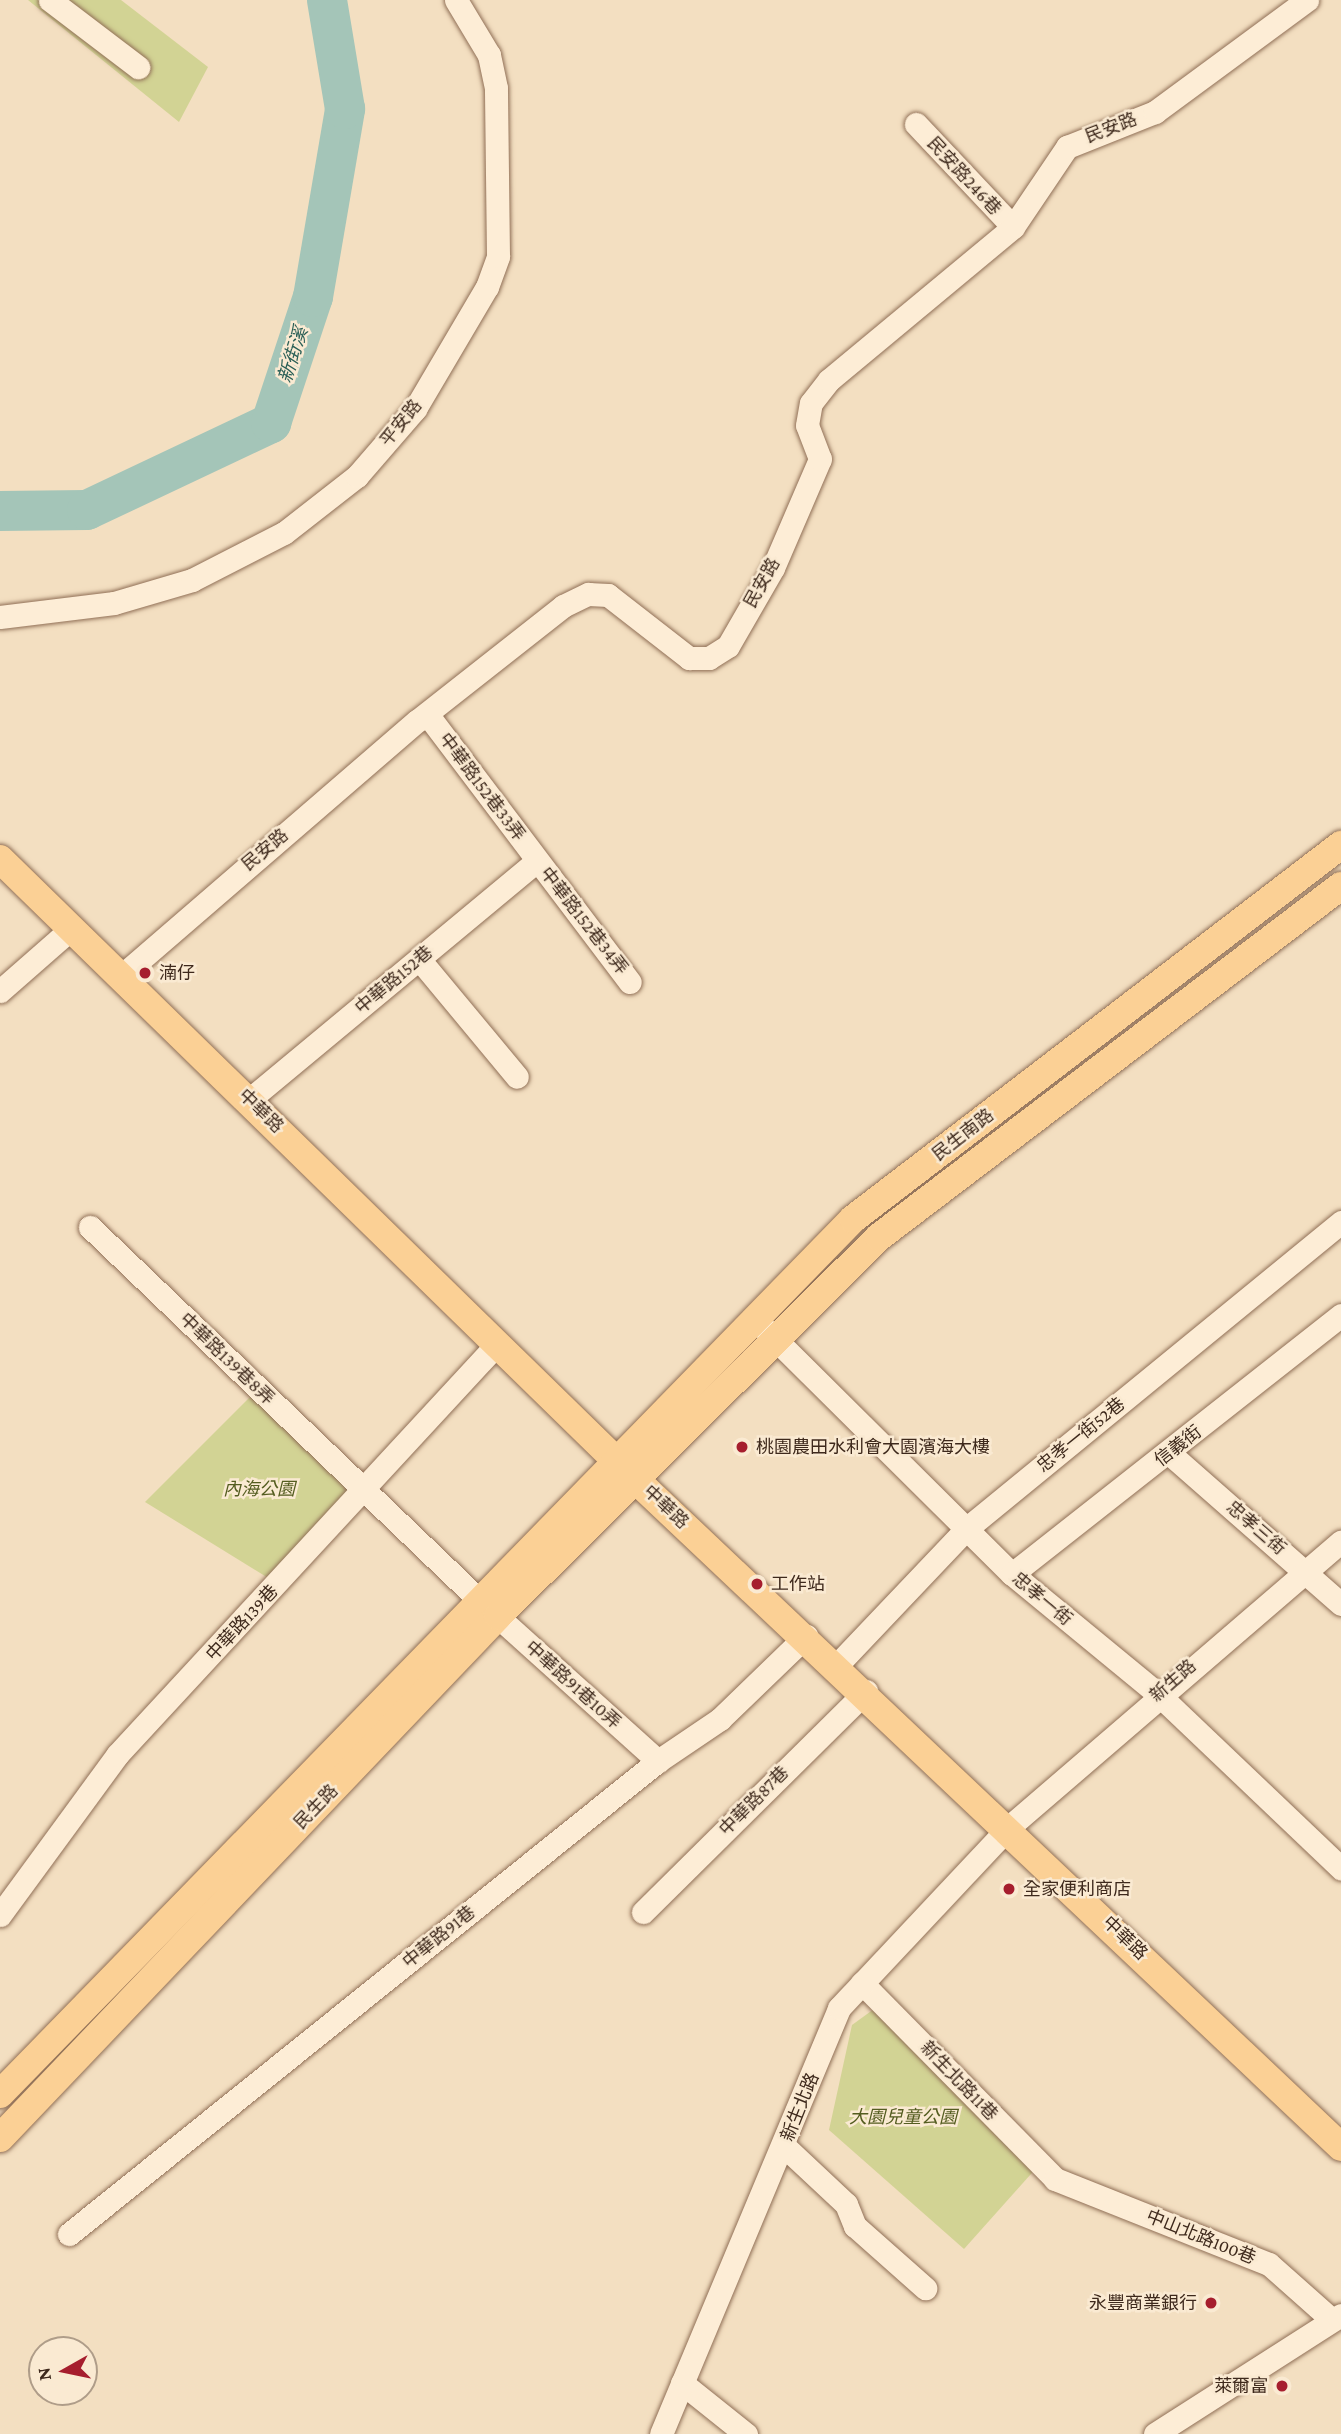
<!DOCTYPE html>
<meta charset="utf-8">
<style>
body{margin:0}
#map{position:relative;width:1341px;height:2434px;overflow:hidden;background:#f3dfc1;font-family:"Crimson Pro","Noto Sans TC",serif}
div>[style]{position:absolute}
.green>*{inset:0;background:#d2d394}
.river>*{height:40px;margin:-20px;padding:0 20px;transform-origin:20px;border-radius:20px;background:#a4c5b8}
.roads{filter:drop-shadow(0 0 2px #906f56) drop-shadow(0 0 2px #906f56)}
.minor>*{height:23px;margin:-11.5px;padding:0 11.5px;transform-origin:11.5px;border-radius:11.5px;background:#fdedd6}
.major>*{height:28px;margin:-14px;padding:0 14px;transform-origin:14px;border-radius:14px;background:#fbd095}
.dots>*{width:19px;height:19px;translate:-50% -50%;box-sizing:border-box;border:4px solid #faead2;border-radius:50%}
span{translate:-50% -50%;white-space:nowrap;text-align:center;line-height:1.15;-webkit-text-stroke:5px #faead2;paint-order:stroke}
.street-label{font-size:18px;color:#3e291c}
.poi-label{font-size:18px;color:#3e291c}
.left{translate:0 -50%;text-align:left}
.right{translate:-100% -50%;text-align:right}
.park-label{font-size:18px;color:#545d20;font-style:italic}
.water-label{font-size:19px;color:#2a5f56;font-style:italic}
.north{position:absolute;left:28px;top:2336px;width:70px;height:70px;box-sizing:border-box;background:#faead2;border:2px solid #af9d89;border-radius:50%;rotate:261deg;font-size:19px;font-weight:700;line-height:28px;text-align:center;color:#3e291c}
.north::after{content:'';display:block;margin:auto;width:24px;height:32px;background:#a61e2e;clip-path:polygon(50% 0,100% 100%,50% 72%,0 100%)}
</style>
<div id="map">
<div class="green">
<div style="clip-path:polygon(28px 0,121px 0,208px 67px,179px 122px)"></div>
<div style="clip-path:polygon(258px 1389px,365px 1492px,278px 1584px,145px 1502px)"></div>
<div style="clip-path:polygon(874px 2009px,1039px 2165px,964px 2249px,829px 2130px,852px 2025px)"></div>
</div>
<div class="river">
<div style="left:0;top:511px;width:87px;rotate:-0.7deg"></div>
<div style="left:87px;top:510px;width:204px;rotate:-25.3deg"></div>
<div style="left:271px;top:423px;width:133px;rotate:-71.6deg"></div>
<div style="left:313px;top:297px;width:191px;rotate:-80.3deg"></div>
<div style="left:345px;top:109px;width:110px;rotate:-99.4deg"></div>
</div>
<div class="roads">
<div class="minor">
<div style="left:50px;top:0;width:111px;rotate:37.3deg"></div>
<div style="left:916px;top:124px;width:141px;rotate:46.7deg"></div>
<div style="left:0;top:617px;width:115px;rotate:-7deg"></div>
<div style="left:114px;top:603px;width:81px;rotate:-16.4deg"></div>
<div style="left:192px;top:580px;width:103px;rotate:-27.1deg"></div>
<div style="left:284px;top:533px;width:93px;rotate:-38deg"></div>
<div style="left:357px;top:476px;width:89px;rotate:-49.1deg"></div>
<div style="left:415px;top:409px;width:142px;rotate:-59.5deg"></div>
<div style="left:487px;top:287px;width:33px;rotate:-70deg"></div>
<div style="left:498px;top:256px;width:168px;rotate:-90.7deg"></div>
<div style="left:496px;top:88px;width:34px;rotate:-102deg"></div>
<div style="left:489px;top:55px;width:64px;rotate:-121deg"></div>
<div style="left:427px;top:714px;width:336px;rotate:52.9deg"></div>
<div style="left:419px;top:959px;width:153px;rotate:50.3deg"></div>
<div style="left:119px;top:978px;width:394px;rotate:-40.8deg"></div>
<div style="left:417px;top:721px;width:186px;rotate:-38.2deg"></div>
<div style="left:563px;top:606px;width:28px;rotate:-26deg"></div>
<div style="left:588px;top:594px;width:20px;rotate:3deg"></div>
<div style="left:608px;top:595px;width:103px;rotate:37.9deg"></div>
<div style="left:689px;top:658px;width:20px"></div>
<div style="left:709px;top:658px;width:22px;rotate:-32deg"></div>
<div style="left:728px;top:646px;width:90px;rotate:-60deg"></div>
<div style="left:773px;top:568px;width:119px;rotate:-66.7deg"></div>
<div style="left:820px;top:459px;width:36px;rotate:-111deg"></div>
<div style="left:807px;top:425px;width:22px;rotate:-80deg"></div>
<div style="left:811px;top:403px;width:29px;rotate:-52deg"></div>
<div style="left:829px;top:380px;width:239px;rotate:-39.7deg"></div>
<div style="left:1013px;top:227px;width:97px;rotate:-56deg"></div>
<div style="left:1067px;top:147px;width:95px;rotate:-21.7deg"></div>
<div style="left:1155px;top:112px;width:189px;rotate:-36.4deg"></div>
<div style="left:0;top:991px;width:96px;rotate:-41.2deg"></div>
<div style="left:250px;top:1099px;width:373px;rotate:-39.7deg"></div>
<div style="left:90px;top:1227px;width:536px;rotate:43.79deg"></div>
<div style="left:477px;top:1598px;width:244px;rotate:42deg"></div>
<div style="left:764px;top:1328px;width:349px;rotate:44.8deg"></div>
<div style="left:1012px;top:1574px;width:189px;rotate:39.4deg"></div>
<div style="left:1158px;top:1694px;width:253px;rotate:43.6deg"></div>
<div style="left:1169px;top:1453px;width:229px;rotate:41.3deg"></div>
<div style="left:1012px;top:1574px;width:419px;rotate:-38.2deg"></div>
<div style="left:837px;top:1665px;width:187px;rotate:-46.5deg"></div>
<div style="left:966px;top:1529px;width:485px;rotate:-39.3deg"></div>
<div style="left:643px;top:1912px;width:314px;rotate:-44.7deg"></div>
<div style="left:0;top:1915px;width:198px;rotate:-53.8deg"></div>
<div style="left:117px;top:1755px;width:561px;rotate:-47.24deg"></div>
<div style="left:862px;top:1983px;width:275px;rotate:45.4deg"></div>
<div style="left:1055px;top:2179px;width:230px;rotate:21.7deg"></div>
<div style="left:1269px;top:2264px;width:84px;rotate:41.6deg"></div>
<div style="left:784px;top:2146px;width:85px;rotate:43.1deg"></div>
<div style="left:846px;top:2204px;width:24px;rotate:68deg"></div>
<div style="left:855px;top:2226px;width:94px;rotate:41.5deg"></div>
<div style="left:69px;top:2234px;width:755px;rotate:-38.77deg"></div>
<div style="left:658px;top:1761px;width:75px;rotate:-34.1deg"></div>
<div style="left:720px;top:1719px;width:120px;rotate:-44deg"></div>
<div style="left:682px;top:2383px;width:82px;rotate:38.6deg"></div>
<div style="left:661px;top:2434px;width:462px;rotate:-67.3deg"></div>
<div style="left:839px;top:2008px;width:248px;rotate:-46.8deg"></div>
<div style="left:1009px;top:1827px;width:438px;rotate:-40.7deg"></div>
<div style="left:1155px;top:2434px;width:221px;rotate:-32.6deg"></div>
</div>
<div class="major">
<div style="left:0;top:859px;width:890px;rotate:44.32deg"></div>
<div style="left:637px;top:1481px;width:969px;rotate:43.41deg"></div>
<div style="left:0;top:2094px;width:1222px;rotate:-45.73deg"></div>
<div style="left:853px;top:1219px;width:615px;rotate:-37.47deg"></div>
<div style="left:0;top:2138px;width:721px;rotate:-46.35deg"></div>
<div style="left:498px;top:1616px;width:537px;rotate:-44.85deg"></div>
<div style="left:879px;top:1237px;width:580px;rotate:-37.23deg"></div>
</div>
</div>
<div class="dots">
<div style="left:145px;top:973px;background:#a61e2e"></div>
<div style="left:742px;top:1447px;background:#a61e2e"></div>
<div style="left:757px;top:1584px;background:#a61e2e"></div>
<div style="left:1009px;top:1889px;background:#a61e2e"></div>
<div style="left:1211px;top:2303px;background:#a61e2e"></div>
<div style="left:1282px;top:2386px;background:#a61e2e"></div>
</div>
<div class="street-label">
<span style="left:1111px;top:128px;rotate:-21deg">民安路</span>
<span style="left:964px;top:176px;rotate:47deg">民安路246巷</span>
<span style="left:401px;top:423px;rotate:-51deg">平安路</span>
<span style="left:762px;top:583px;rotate:-61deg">民安路</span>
<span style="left:482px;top:787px;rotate:53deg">中華路152巷33弄</span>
<span style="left:265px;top:850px;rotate:-40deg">民安路</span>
<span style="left:584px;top:921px;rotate:52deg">中華路152巷34弄</span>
<span style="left:394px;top:980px;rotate:-40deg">中華路152巷</span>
<span style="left:261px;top:1111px;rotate:44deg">中華路</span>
<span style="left:963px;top:1135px;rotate:-38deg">民生南路</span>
<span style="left:227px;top:1359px;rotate:44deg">中華路139巷8弄</span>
<span style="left:1081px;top:1435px;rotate:-39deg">忠孝一街52巷</span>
<span style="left:1178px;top:1446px;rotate:-38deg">信義街</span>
<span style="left:666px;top:1507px;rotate:43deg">中華路</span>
<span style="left:1256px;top:1528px;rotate:41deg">忠孝三街</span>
<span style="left:1042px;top:1599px;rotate:40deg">忠孝一街</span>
<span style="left:242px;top:1623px;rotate:-47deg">中華路139巷</span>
<span style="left:1173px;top:1681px;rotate:-41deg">新生路</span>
<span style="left:573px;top:1685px;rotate:42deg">中華路91巷10弄</span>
<span style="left:754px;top:1801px;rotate:-45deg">中華路87巷</span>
<span style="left:316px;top:1807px;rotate:-46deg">民生路</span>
<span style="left:439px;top:1937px;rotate:-39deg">中華路91巷</span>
<span style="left:1125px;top:1938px;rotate:44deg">中華路</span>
<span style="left:959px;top:2081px;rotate:46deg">新生北路11巷</span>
<span style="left:800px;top:2107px;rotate:-68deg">新生北路</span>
<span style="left:1201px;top:2237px;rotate:22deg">中山北路100巷</span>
</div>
<div class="poi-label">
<span class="left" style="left:159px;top:973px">湳仔</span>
<span class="left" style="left:756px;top:1447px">桃園農田水利會大園濱海大樓</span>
<span class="left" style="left:771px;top:1584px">工作站</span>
<span class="left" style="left:1023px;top:1889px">全家便利商店</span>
<span class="right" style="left:1197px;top:2303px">永豐商業銀行</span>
<span class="right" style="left:1268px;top:2386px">萊爾富</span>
</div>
<div class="park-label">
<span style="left:259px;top:1489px">內海公園</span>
<span style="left:903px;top:2117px">大園兒童公園</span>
</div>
<div class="water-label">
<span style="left:293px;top:355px;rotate:-72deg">新街溪</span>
</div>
<div class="north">N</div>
</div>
